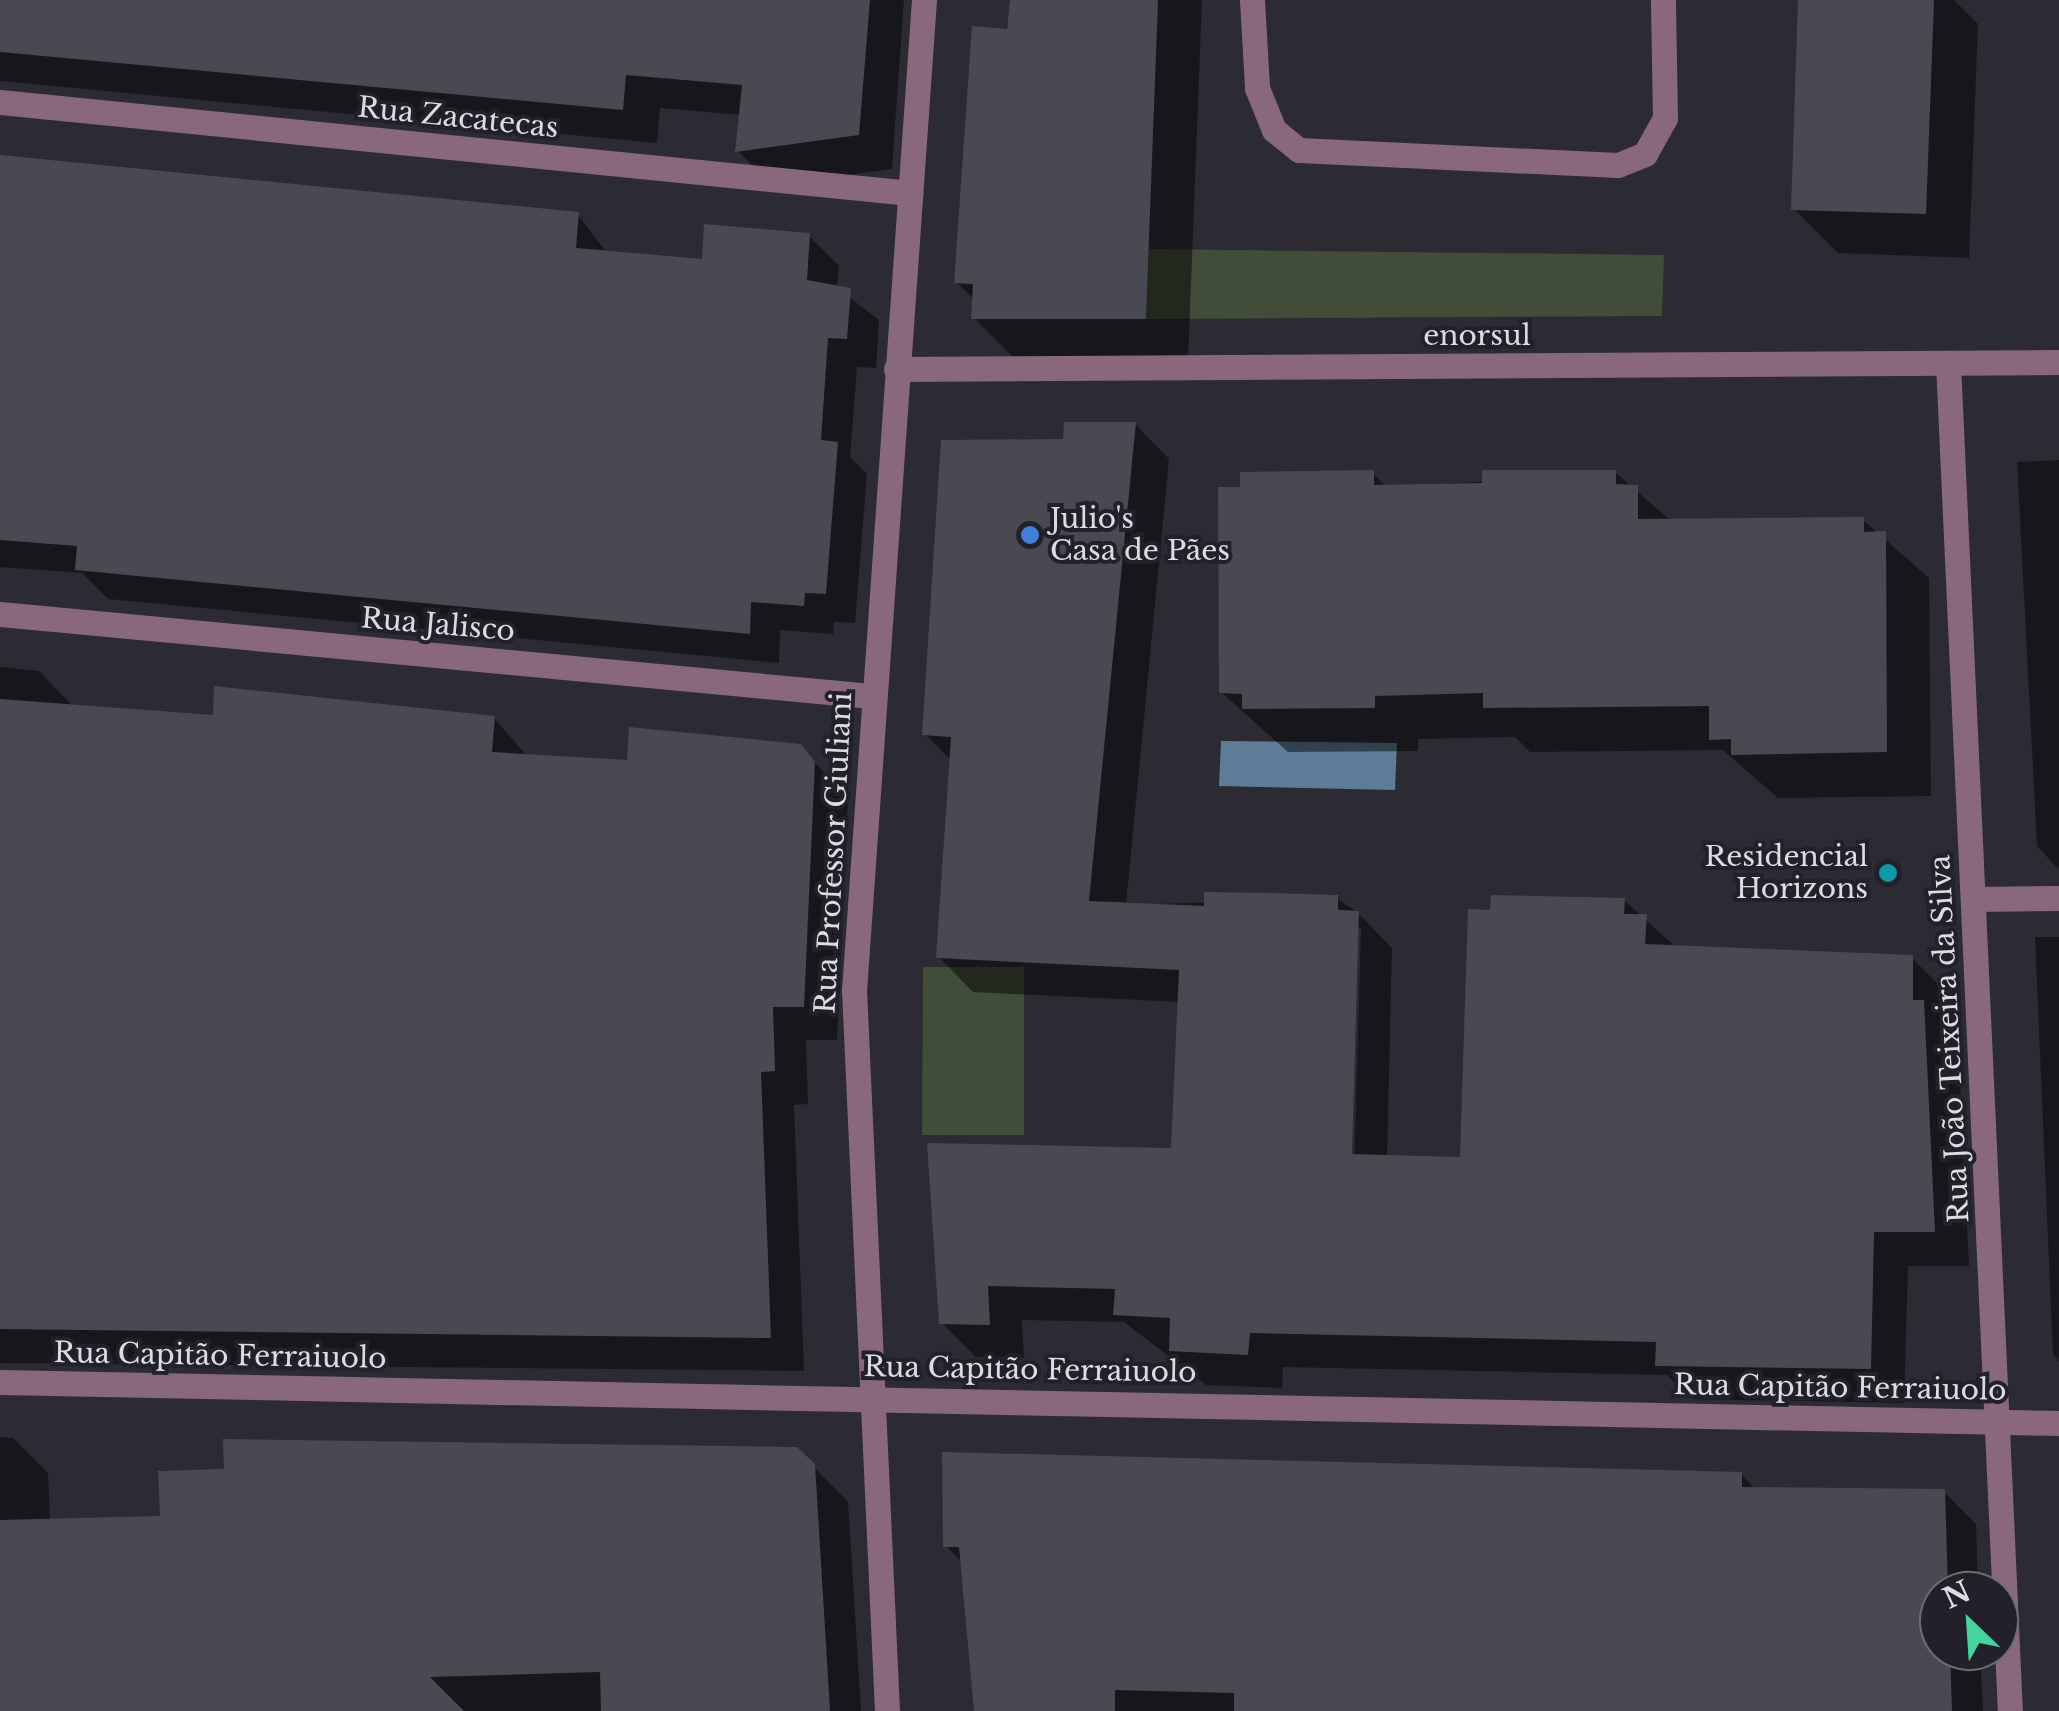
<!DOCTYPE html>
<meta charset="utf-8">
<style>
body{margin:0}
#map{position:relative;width:2059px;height:1711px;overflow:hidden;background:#2c2b34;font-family:"Libre Baskerville",serif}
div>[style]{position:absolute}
.green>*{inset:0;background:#414c39}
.water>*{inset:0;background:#5e7b97}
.shadow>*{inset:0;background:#0007}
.building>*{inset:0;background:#494952}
.minor>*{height:25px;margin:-12.5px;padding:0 12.5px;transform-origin:12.5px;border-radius:12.5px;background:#8a687c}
.dots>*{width:28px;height:28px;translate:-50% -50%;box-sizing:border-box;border:5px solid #22212a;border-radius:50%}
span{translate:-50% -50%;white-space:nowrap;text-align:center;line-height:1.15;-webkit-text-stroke:8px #22212a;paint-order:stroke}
.street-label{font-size:28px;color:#dcdce2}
.poi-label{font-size:28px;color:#dcdce2}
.left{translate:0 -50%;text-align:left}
.right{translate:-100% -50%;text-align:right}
.north{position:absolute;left:1919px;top:1571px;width:100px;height:100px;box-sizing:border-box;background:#22212a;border:2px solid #6c6c74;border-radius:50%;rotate:335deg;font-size:28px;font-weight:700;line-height:40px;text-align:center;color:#dcdce2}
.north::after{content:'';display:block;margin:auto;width:35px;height:45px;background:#45d49f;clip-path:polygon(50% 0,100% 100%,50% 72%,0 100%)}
</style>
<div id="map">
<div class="green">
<div style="clip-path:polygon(1149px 249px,1664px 255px,1662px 316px,1146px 319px)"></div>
<div style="clip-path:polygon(923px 967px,1024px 967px,1024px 1135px,922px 1135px)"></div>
</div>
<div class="water">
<div style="clip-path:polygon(1221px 741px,1397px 743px,1395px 790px,1219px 786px)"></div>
</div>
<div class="shadow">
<div style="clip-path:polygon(0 0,904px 0,892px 169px,772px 185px,738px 151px,741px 115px,660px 108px,657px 143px,0 81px)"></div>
<div style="clip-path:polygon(1012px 0,1202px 0,1188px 361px,1017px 361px,974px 318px,975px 300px,956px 282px)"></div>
<div style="clip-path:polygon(1801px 0,1954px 0,1978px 24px,1969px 258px,1838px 253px,1794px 209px)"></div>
<div style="clip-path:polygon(0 156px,578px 215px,607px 253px,704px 262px,809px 236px,839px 266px,837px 288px,879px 320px,876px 368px,857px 367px,850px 457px,867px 474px,855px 623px,834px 622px,833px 634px,780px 630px,779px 663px,108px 599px,82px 573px,0 567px)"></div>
<div style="clip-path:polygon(evenodd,1135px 424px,1169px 459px,1126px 905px,1337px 898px,1358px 913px,1392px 948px,1387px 1158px,1462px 1159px,1624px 900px,1677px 948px,1912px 958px,1946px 992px,1947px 1026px,1958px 1037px,1969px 1266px,1908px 1266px,1904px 1403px,1692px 1399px,1667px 1375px,1283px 1367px,1282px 1388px,1206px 1385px,1124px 1322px,1022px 1320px,1024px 1358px,976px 1357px,942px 1323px,930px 1146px,1173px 1151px,1181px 1002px,973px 992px,939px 957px,952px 761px,925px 734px,1065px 441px,1135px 424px,1356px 928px,1361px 928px,1354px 1167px,1349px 1167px,1356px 928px)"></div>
<div style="clip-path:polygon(2059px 460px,2059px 870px,2037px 846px,2017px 462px)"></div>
<div style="clip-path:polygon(1615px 472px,1671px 521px,1863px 520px,1929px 578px,1931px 796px,1778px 798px,1723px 750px,1530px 752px,1515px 737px,1418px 739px,1418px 751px,1288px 752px,1221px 692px,1373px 473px,1387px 488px)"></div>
<div style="clip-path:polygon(0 667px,39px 671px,73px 706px,215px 717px,494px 718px,527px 756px,629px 762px,800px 746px,848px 799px,837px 1040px,806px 1040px,808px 1104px,794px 1105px,804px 1371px,0 1363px)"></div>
<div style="clip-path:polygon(2035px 937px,2059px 937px,2059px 1361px,2053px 1355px)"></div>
<div style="clip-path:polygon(0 1437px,13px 1438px,48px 1473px,50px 1521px,163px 1518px,796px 1449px,848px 1502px,861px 1711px,0 1711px)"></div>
<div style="clip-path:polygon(1741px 1475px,1756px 1489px,1944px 1492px,1976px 1524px,1978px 1591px,1939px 1591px,1939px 1651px,1980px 1651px,1983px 1711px,974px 1711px,964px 1564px,946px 1546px)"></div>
</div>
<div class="building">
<div style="clip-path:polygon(0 0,870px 0,859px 135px,735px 152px,742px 85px,626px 75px,623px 110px,0 52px)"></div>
<div style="clip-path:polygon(1010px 0,1158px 0,1146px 319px,971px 319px,973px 284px,954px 283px,972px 26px,1007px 29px)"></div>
<div style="clip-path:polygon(1798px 0,1934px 0,1926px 214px,1791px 210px)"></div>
<div style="clip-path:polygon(0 155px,579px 212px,576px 248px,702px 259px,704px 224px,810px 233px,807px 280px,851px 288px,847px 339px,828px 338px,821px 440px,838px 442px,826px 594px,805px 593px,804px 606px,751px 602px,750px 634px,75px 570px,77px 546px,0 540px)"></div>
<div style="clip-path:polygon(1064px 422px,1136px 422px,1089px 901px,1204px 906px,1204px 892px,1271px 893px,1338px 895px,1338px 910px,1359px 911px,1352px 1154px,1460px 1157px,1468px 909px,1490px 910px,1491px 895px,1625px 898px,1624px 914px,1647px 914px,1645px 944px,1913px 955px,1913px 1000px,1924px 1000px,1935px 1232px,1874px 1232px,1871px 1369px,1655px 1366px,1656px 1342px,1250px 1333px,1248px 1355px,1169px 1351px,1170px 1318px,1113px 1315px,1115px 1289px,988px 1286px,990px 1325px,939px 1324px,927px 1143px,1171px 1148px,1179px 970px,936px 958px,951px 737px,922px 735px,941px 440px,1063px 439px)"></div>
<div style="clip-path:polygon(1374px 470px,1374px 485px,1482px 483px,1482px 470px,1616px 470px,1616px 484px,1638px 485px,1638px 519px,1864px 517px,1864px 532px,1886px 531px,1887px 752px,1731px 755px,1731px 739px,1709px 740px,1709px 706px,1483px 708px,1483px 693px,1375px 696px,1375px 708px,1242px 709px,1242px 694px,1219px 693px,1218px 487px,1240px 487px,1240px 472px)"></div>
<div style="clip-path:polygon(214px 686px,495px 716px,492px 752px,627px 760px,629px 727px,801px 744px,815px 762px,804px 1007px,773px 1007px,775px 1071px,761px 1072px,771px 1338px,0 1329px,0 699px,213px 715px)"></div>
<div style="clip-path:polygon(223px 1439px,797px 1447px,815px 1464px,830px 1711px,601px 1711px,600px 1672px,430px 1677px,464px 1711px,0 1711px,0 1520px,160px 1516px,158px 1471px,224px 1469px)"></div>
<div style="clip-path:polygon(942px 1452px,1742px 1472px,1742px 1487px,1945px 1489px,1948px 1591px,1939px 1591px,1939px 1651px,1950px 1651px,1952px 1711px,1234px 1711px,1234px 1693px,1115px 1690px,1115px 1711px,974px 1711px,959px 1547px,943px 1547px)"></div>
</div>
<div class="minor">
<div style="left:1252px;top:0;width:88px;rotate:86.7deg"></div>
<div style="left:1257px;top:88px;width:45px;rotate:68deg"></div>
<div style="left:1274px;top:130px;width:32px;rotate:39deg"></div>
<div style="left:1299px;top:150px;width:319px;rotate:2.7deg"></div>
<div style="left:1618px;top:165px;width:29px;rotate:-22deg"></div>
<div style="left:1645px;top:154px;width:41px;rotate:-60.9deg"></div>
<div style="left:1665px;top:118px;width:118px;rotate:-91deg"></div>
<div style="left:0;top:102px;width:915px;rotate:5.71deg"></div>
<div style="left:1948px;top:363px;width:1349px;rotate:87.37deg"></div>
<div style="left:896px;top:369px;width:1163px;rotate:-0.34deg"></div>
<div style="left:0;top:614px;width:875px;rotate:5.38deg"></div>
<div style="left:1973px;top:899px;width:86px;rotate:-0.7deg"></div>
<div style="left:0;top:1382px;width:2059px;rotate:1.14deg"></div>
<div style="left:887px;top:1711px;width:721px;rotate:-92.62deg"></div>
<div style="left:854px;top:991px;width:993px;rotate:-85.96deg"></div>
</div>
<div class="dots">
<div style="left:1030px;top:535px;background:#3f7fe0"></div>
<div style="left:1888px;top:873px;background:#0f9aa8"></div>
</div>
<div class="street-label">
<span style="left:458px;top:118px;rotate:6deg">Rua Zacatecas</span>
<span style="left:1477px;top:336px">enorsul</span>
<span style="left:438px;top:625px;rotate:5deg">Rua Jalisco</span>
<span style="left:834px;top:853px;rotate:-87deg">Rua Professor Giuliani</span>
<span style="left:1950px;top:1039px;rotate:-93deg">Rua João Teixeira da Silva</span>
<span style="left:220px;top:1356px;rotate:1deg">Rua Capitão Ferraiuolo</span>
<span style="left:1030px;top:1370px;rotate:1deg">Rua Capitão Ferraiuolo</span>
<span style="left:1840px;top:1388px;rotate:1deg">Rua Capitão Ferraiuolo</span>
</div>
<div class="poi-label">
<span class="left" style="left:1050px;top:535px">Julio's<br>Casa de Pães</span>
<span class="right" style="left:1868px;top:873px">Residencial<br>Horizons</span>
</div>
<div class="north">N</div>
</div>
